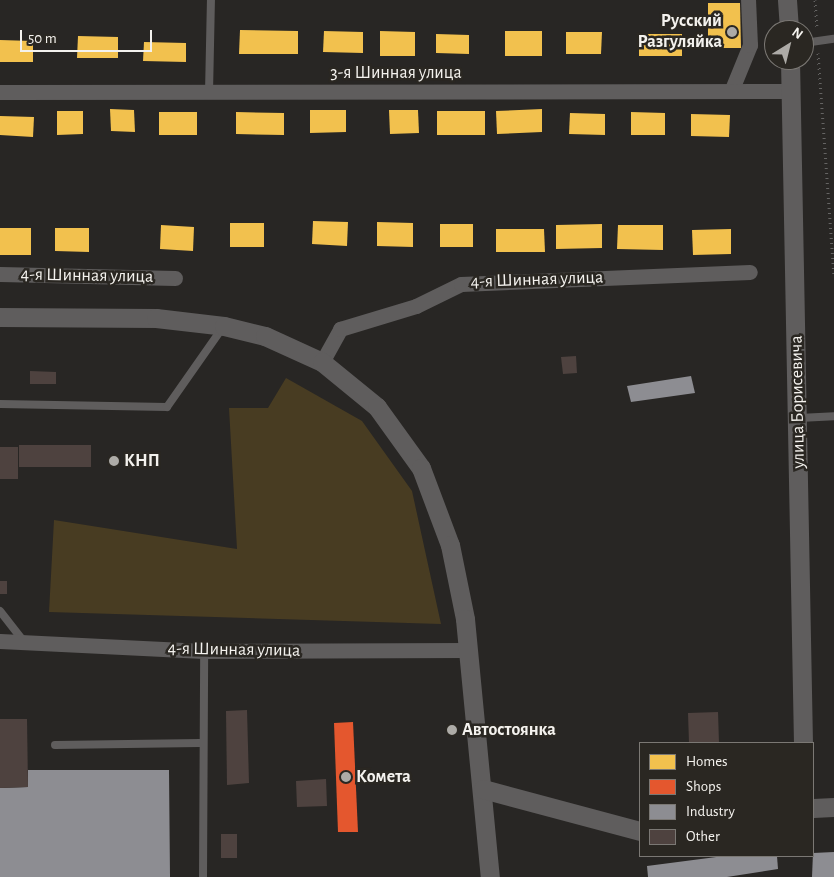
<!DOCTYPE html>
<meta charset="utf-8">
<style>
body{margin:0}
#map{position:relative;width:834px;height:877px;overflow:hidden;background:#282624;font-family:"Alegreya Sans",sans-serif}
div>[style]{position:absolute}
.green>*{inset:0;background:#483c22}
.homes>*{inset:0;background:#f2c14e}
.shops>*{inset:0;background:#e4572e}
.industry>*{inset:0;background:#8d8d92}
.building>*{inset:0;background:#4e423f}
.path>*{height:3px;margin-top:-1.5px;transform-origin:0;background:repeating-linear-gradient(90deg,#656463 0 1px,transparent 0 5px)}
.service>*{height:8px;margin:-4px;padding:0 4px;transform-origin:4px;border-radius:4px;background:#5f5d5d}
.minor>*{height:15px;margin:-7.5px;padding:0 7.5px;transform-origin:7.5px;border-radius:7.5px;background:#5f5d5d}
.tertiary>*{height:19px;margin:-9.5px;padding:0 9.5px;transform-origin:9.5px;border-radius:9.5px;background:#5f5d5d}
.dots>*{width:14px;height:14px;translate:-50% -50%;box-sizing:border-box;border:2px solid #2a2722;border-radius:50%}
span{translate:-50% -50%;white-space:nowrap;text-align:center;line-height:1.15;-webkit-text-stroke:5px #2a2722;paint-order:stroke}
.poi-label{font-size:18px;color:#f4f2ee;font-weight:700}
.right{translate:-100% -50%;text-align:right}
.left{translate:0 -50%;text-align:left}
.street-label{font-size:18px;color:#f4f2ee}
.legend{position:absolute;left:639px;top:742px;width:175px;height:115px;box-sizing:border-box;background:#2a2722;border:1px solid #7b7874;margin:0;padding:6px 9px;list-style:none;font-size:15px;color:#f4f2ee}
.legend li{display:flex;align-items:center;gap:10px;height:25px}
.legend b{width:25px;border:1px solid #7b7874}
.north{position:absolute;left:764px;top:20px;width:50px;height:50px;box-sizing:border-box;background:#2a2722;border:1px solid #7b7874;border-radius:50%;rotate:36deg;font-size:14px;font-weight:700;line-height:20px;text-align:center;color:#f4f2ee}
.north::after{content:'';display:block;margin:auto;width:18px;height:22px;background:#adaba7;clip-path:polygon(50% 0,100% 100%,50% 72%,0 100%)}
.scale{position:absolute;left:20px;top:30px;width:132px;height:22px;box-sizing:border-box;border:2px solid #f4f2ee;border-top:0;padding-left:6px;font-size:15px;line-height:18px;white-space:nowrap;color:#f4f2ee;-webkit-text-stroke:4px #2a2722;paint-order:stroke}
</style>
<div id="map">
<div class="green">
<div style="clip-path:polygon(286px 378px,362px 421px,412px 491px,441px 624px,49px 612px,54px 520px,237px 549px,229px 408px,268px 408px)"></div>
</div>
<div class="homes">
<div style="clip-path:polygon(708px 3px,740px 3px,741px 48px,708px 48px)"></div>
<div style="clip-path:polygon(240px 30px,298px 31px,298px 54px,239px 54px)"></div>
<div style="clip-path:polygon(324px 31px,363px 32px,363px 53px,323px 52px)"></div>
<div style="clip-path:polygon(380px 31px,415px 32px,415px 56px,380px 56px)"></div>
<div style="clip-path:polygon(505px 31px,542px 31px,542px 56px,505px 56px)"></div>
<div style="clip-path:polygon(566px 32px,602px 32px,601px 54px,566px 54px)"></div>
<div style="clip-path:polygon(436px 34px,469px 35px,469px 54px,436px 53px)"></div>
<div style="clip-path:polygon(639px 34px,682px 34px,682px 56px,639px 56px)"></div>
<div style="clip-path:polygon(78px 36px,118px 37px,118px 58px,77px 58px)"></div>
<div style="clip-path:polygon(0 40px,33px 41px,33px 62px,0 62px)"></div>
<div style="clip-path:polygon(144px 42px,186px 43px,186px 62px,143px 61px)"></div>
<div style="clip-path:polygon(110px 109px,134px 110px,135px 132px,111px 131px)"></div>
<div style="clip-path:polygon(542px 109px,542px 132px,497px 134px,496px 111px)"></div>
<div style="clip-path:polygon(310px 110px,346px 110px,346px 132px,310px 133px)"></div>
<div style="clip-path:polygon(389px 110px,418px 110px,419px 133px,390px 134px)"></div>
<div style="clip-path:polygon(57px 111px,83px 111px,83px 134px,57px 135px)"></div>
<div style="clip-path:polygon(437px 111px,485px 111px,485px 135px,437px 135px)"></div>
<div style="clip-path:polygon(159px 112px,197px 112px,197px 135px,159px 135px)"></div>
<div style="clip-path:polygon(236px 112px,284px 113px,284px 135px,236px 134px)"></div>
<div style="clip-path:polygon(631px 112px,665px 113px,665px 135px,631px 135px)"></div>
<div style="clip-path:polygon(570px 113px,605px 114px,605px 135px,569px 134px)"></div>
<div style="clip-path:polygon(691px 114px,730px 115px,729px 137px,691px 136px)"></div>
<div style="clip-path:polygon(0 116px,34px 117px,33px 137px,0 135px)"></div>
<div style="clip-path:polygon(313px 221px,348px 222px,347px 246px,312px 244px)"></div>
<div style="clip-path:polygon(377px 222px,413px 223px,413px 247px,377px 246px)"></div>
<div style="clip-path:polygon(230px 223px,264px 223px,264px 247px,230px 247px)"></div>
<div style="clip-path:polygon(440px 224px,473px 224px,473px 247px,440px 247px)"></div>
<div style="clip-path:polygon(602px 224px,602px 248px,556px 249px,556px 225px)"></div>
<div style="clip-path:polygon(161px 225px,194px 227px,193px 251px,160px 249px)"></div>
<div style="clip-path:polygon(618px 225px,663px 225px,663px 250px,617px 249px)"></div>
<div style="clip-path:polygon(0 228px,31px 228px,31px 255px,0 255px)"></div>
<div style="clip-path:polygon(55px 228px,89px 228px,89px 252px,55px 251px)"></div>
<div style="clip-path:polygon(496px 229px,544px 229px,545px 252px,496px 252px)"></div>
<div style="clip-path:polygon(731px 229px,731px 254px,693px 255px,692px 230px)"></div>
</div>
<div class="shops">
<div style="clip-path:polygon(353px 722px,358px 832px,338px 832px,334px 723px)"></div>
</div>
<div class="industry">
<div style="clip-path:polygon(691px 376px,695px 393px,631px 402px,627px 386px)"></div>
<div style="clip-path:polygon(28px 770px,169px 770px,170px 877px,0 877px,0 788px,28px 787px)"></div>
<div style="clip-path:polygon(834px 852px,834px 877px,812px 877px,813px 853px)"></div>
<div style="clip-path:polygon(724px 856px,777px 856px,778px 869px,727px 877px,648px 877px,647px 866px)"></div>
</div>
<div class="building">
<div style="clip-path:polygon(576px 356px,577px 373px,563px 374px,561px 357px)"></div>
<div style="clip-path:polygon(30px 371px,56px 372px,56px 384px,30px 384px)"></div>
<div style="clip-path:polygon(19px 445px,91px 445px,91px 467px,19px 467px)"></div>
<div style="clip-path:polygon(0 447px,18px 447px,18px 479px,0 479px)"></div>
<div style="clip-path:polygon(0 581px,7px 581px,7px 594px,0 594px)"></div>
<div style="clip-path:polygon(247px 710px,249px 783px,227px 785px,226px 711px)"></div>
<div style="clip-path:polygon(718px 712px,719px 743px,689px 743px,688px 713px)"></div>
<div style="clip-path:polygon(0 719px,27px 719px,28px 787px,0 788px)"></div>
<div style="clip-path:polygon(326px 779px,327px 806px,297px 807px,296px 781px)"></div>
<div style="clip-path:polygon(221px 834px,237px 834px,237px 858px,221px 858px)"></div>
</div>
<div class="path">
<div style="left:815px;top:0;width:29px;rotate:86deg"></div>
<div style="left:818px;top:53px;width:225px;rotate:85.9deg"></div>
</div>
<div class="service">
<div style="left:804px;top:43px;width:30px;rotate:-8deg"></div>
<div style="left:209px;top:93px;width:93px;rotate:-88.8deg"></div>
<div style="left:0;top:404px;width:167px;rotate:1deg"></div>
<div style="left:167px;top:407px;width:98px;rotate:-55deg"></div>
<div style="left:799px;top:418px;width:35px;rotate:-3deg"></div>
<div style="left:0;top:611px;width:39px;rotate:52deg"></div>
<div style="left:55px;top:745px;width:145px;rotate:-0.8deg"></div>
<div style="left:203px;top:877px;width:226px;rotate:-89.7deg"></div>
</div>
<div class="minor">
<div style="left:732px;top:89px;width:48px;rotate:-67.8deg"></div>
<div style="left:750px;top:45px;width:45px;rotate:-92.5deg"></div>
<div style="left:0;top:92px;width:791px;rotate:-0.07deg"></div>
<div style="left:0;top:274px;width:175px;rotate:1.3deg"></div>
<div style="left:322px;top:362px;width:38px;rotate:-61deg"></div>
<div style="left:340px;top:329px;width:79px;rotate:-16.8deg"></div>
<div style="left:416px;top:306px;width:50px;rotate:-26.1deg"></div>
<div style="left:461px;top:284px;width:289px;rotate:-2.4deg"></div>
<div style="left:0;top:641px;width:204px;rotate:2.8deg"></div>
<div style="left:204px;top:651px;width:264px;rotate:-0.2deg"></div>
</div>
<div class="tertiary">
<div style="left:787px;top:0;width:30px;rotate:86deg"></div>
<div style="left:790px;top:60px;width:683px;rotate:88.91deg"></div>
<div style="left:0;top:317px;width:156px;rotate:0.4deg"></div>
<div style="left:156px;top:318px;width:68px;rotate:6.7deg"></div>
<div style="left:224px;top:326px;width:42px;rotate:13.7deg"></div>
<div style="left:265px;top:336px;width:63px;rotate:24.5deg"></div>
<div style="left:322px;top:362px;width:71px;rotate:39.3deg"></div>
<div style="left:377px;top:407px;width:75px;rotate:54.2deg"></div>
<div style="left:421px;top:468px;width:82px;rotate:69.4deg"></div>
<div style="left:450px;top:545px;width:76px;rotate:78.5deg"></div>
<div style="left:465px;top:619px;width:259px;rotate:84.5deg"></div>
<div style="left:483px;top:789px;width:163px;rotate:15deg"></div>
<div style="left:813px;top:808px;width:21px;rotate:-3deg"></div>
</div>
<div class="dots">
<div style="left:732px;top:32px;background:#adaba7"></div>
<div style="left:114px;top:461px;background:#adaba7"></div>
<div style="left:452px;top:730px;background:#adaba7"></div>
<div style="left:346px;top:777px;background:#adaba7"></div>
</div>
<div class="poi-label">
<span class="right" style="left:722px;top:32px">Русский<br>Разгуляйка</span>
<span class="left" style="left:124px;top:461px">КНП</span>
<span class="left" style="left:462px;top:730px">Автостоянка</span>
<span class="left" style="left:356px;top:777px">Комета</span>
</div>
<div class="street-label">
<span style="left:396px;top:73px">3-я Шинная улица</span>
<span style="left:87px;top:276px;rotate:1deg">4-я Шинная улица</span>
<span style="left:537px;top:280px;rotate:-2deg">4-я Шинная улица</span>
<span style="left:798px;top:402px;rotate:-91deg">улица Борисевича</span>
<span style="left:234px;top:650px;rotate:1deg">4-я Шинная улица</span>
</div>
<ul class="legend">
<li><b style="height:14px;background:#f2c14e"></b>Homes</li>
<li><b style="height:14px;background:#e4572e"></b>Shops</li>
<li><b style="height:14px;background:#8d8d92"></b>Industry</li>
<li><b style="height:14px;background:#4e423f"></b>Other</li>
</ul>
<div class="north">N</div>
<div class="scale">50 m</div>
</div>
